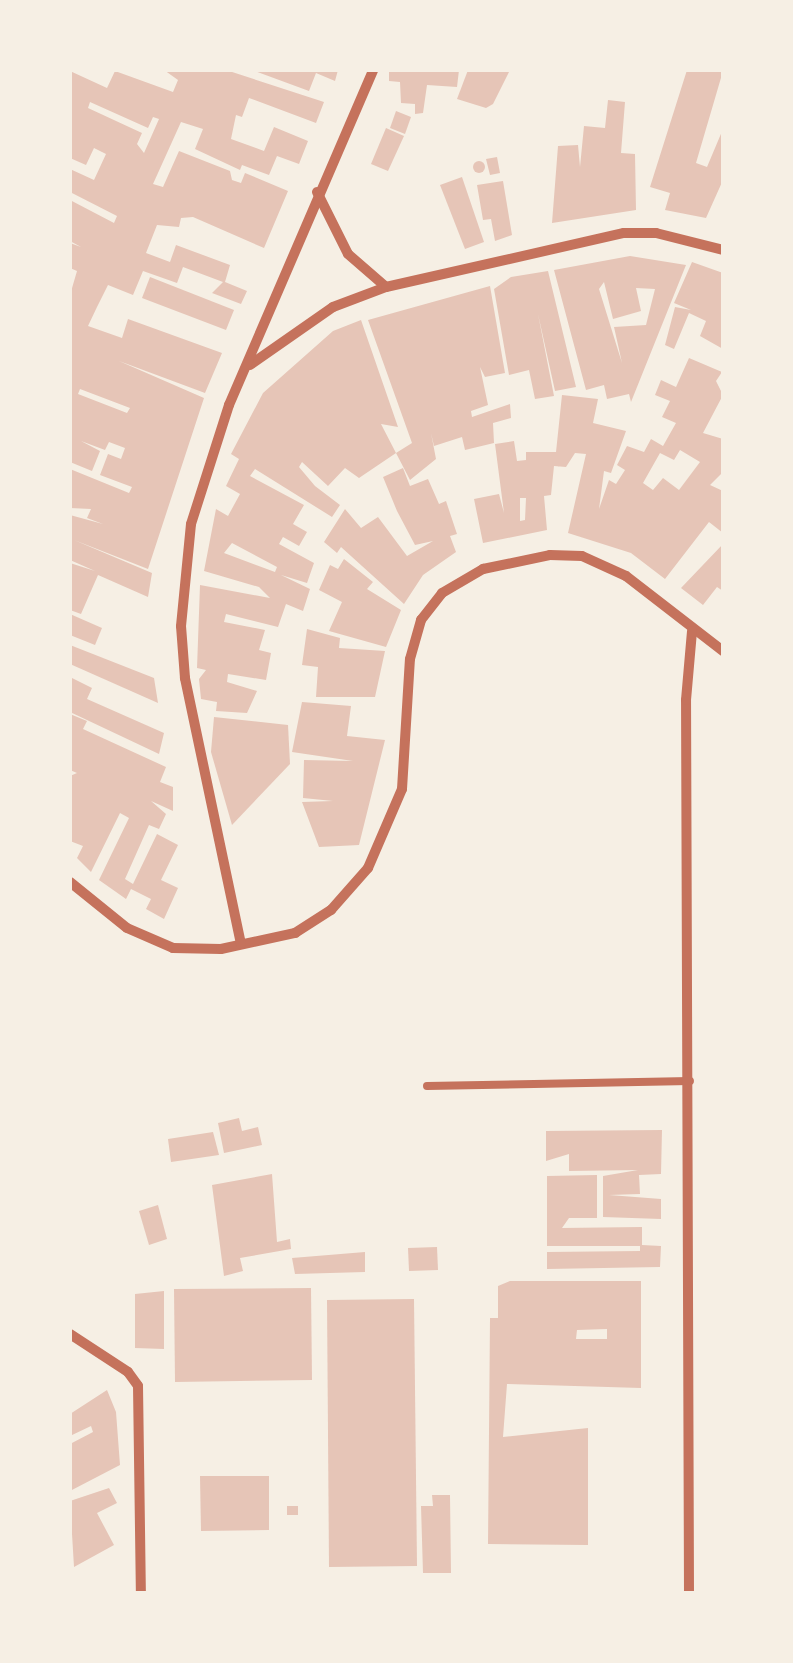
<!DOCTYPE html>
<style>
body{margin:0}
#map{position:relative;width:793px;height:1663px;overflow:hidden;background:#f6efe4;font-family:"Archivo Narrow",sans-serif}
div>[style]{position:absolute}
.building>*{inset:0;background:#e6c5b7}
.round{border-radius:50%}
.service>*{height:8px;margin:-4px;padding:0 4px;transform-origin:4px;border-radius:4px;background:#c5725c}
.minor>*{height:10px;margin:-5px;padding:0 5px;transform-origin:5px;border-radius:5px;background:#c5725c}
span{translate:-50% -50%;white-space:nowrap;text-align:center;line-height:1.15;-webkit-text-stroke:10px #f6efe4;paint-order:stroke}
.frame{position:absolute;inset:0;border:72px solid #f6efe4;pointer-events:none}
</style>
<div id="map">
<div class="building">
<div style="clip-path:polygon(evenodd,164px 70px,226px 70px,324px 102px,316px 123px,249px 98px,242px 117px,236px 115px,231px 139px,264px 151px,274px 127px,308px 141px,299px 164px,277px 156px,269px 175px,242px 165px,240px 170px,195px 149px,203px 129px,181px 122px,153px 184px,163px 187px,179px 151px,230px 171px,232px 180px,241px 183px,245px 173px,288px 191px,264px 248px,193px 217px,181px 218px,179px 227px,157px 225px,146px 253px,170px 262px,176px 245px,230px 265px,225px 282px,247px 291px,241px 304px,212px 293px,223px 282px,183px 267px,177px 283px,143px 271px,133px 295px,108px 285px,97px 307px,88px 326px,122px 338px,128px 319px,222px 353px,205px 393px,119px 361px,204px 398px,148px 569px,74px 540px,152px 573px,148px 597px,98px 575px,81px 614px,70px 610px,70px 563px,95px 571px,70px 560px,70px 515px,103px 524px,87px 518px,91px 509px,70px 508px,70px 469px,129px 493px,132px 487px,100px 475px,108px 454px,121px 459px,125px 448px,109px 442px,105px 450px,81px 441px,100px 451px,92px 471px,70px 462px,70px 295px,77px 271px,70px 268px,70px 243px,81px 247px,70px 241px,70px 200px,114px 223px,117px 216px,70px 192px,70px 169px,94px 180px,106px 154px,94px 148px,86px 165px,70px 158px,70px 71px,107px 88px,115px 71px,173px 92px,178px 80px,164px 70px,90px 102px,148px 128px,153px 117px,159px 119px,144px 153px,137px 144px,142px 133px,88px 108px,90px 102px,164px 70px,80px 389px,130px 408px,127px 413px,78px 394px,80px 389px)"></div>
<div style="clip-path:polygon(252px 70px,338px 70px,335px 81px,316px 73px,309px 91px)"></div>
<div style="clip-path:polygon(389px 70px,459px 70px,457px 87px,427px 85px,423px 113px,415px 114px,415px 104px,401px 103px,400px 82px,389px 81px)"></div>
<div style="clip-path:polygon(468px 70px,510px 70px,493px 104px,486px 108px,457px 99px)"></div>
<div style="clip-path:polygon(687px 70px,723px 71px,696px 163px,707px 167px,723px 129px,723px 180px,706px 218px,665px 210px,670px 193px,650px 187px)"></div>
<div style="clip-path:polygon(608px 100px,625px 102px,621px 153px,635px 154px,636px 210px,552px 223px,558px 146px,578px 145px,580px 167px,584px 126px,605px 128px)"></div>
<div style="clip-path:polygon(396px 111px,411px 117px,405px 134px,390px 128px)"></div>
<div style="clip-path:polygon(386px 128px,404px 136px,388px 171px,371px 164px)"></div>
<div style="clip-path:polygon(497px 157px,500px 173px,490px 175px,486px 159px)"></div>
<div class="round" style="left:473px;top:161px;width:12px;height:12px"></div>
<div style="clip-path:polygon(462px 177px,484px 242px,465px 249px,440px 185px)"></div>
<div style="clip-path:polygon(503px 181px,512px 235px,495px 241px,491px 219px,483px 220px,477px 185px)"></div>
<div style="clip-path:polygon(evenodd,630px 256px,686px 265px,631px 402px,629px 394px,607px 399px,604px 385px,586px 390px,554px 270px,630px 256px,604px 282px,613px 319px,641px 311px,636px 288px,655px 289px,646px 325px,614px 327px,622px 363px,599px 289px,604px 282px)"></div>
<div style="clip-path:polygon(692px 262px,723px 273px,723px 349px,700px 336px,706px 321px,689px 313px,674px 349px,665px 345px,675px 307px,691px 310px,674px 303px)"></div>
<div style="clip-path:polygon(548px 271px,576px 387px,555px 391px,538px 314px,554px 396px,535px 399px,529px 370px,509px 375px,494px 289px,511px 277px)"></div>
<div style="clip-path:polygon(150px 277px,234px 310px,226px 330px,142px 298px)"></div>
<div style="clip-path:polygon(490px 286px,505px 373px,485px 377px,480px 367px,488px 405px,471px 411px,472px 417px,510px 404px,511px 418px,493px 423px,494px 443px,465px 450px,462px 437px,434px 446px,431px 433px,436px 459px,410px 480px,396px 453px,412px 443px,368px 320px)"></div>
<div style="clip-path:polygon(evenodd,361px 320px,398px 427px,381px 424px,396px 453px,359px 478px,345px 468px,328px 486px,302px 462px,299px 467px,315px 486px,340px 505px,332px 517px,255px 469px,250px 476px,304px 505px,293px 524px,307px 532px,299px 546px,283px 537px,279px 544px,314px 563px,307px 583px,281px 575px,310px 589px,303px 611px,286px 604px,278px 627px,226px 614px,224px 622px,265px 630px,259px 650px,271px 653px,266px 680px,228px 674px,227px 682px,257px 691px,247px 713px,216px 711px,217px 702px,201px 699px,199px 679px,206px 670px,197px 668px,200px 585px,270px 598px,259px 587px,204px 571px,216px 509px,228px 516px,240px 494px,226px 486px,239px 459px,231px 454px,263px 393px,333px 331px,361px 320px,232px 543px,277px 567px,275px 572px,224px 553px,232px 543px)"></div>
<div style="clip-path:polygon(evenodd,689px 358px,722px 372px,716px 381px,723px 395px,703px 433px,723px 439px,723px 472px,710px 485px,723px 491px,723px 533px,709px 522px,665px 579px,631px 553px,568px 533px,586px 454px,575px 453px,566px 467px,554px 466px,551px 495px,544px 496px,547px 530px,483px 543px,474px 499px,499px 494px,504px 513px,495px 444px,514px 441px,517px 461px,526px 460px,526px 452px,556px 452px,562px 395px,598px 399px,593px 423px,626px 431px,611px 473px,604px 471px,599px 509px,609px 480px,616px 484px,625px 470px,617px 465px,627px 446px,644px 452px,651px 439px,663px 446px,676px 423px,662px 417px,670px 401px,655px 395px,661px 380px,676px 387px,689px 358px,680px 450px,700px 462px,679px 490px,663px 478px,653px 490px,643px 483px,660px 453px,674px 460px,680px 450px,689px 358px,520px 498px,526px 498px,525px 520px,520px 521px,520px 498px)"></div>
<div style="clip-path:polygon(403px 468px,410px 486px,428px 479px,439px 504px,446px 501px,457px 534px,450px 536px,456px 552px,423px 575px,404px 604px,341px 547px,337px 553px,324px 542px,345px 509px,361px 528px,378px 517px,407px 556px,433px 541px,415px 545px,397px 511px,383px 477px)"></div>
<div style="clip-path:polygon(723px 544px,723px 591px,717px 587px,703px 605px,681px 588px)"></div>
<div style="clip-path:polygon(344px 559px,373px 582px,367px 589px,401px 610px,386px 647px,329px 631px,342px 602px,319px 590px,330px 565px,338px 569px)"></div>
<div style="clip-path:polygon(70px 614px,102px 628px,95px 645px,70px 635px)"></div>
<div style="clip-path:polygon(307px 629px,340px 638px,339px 648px,385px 651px,375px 697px,316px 697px,318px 667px,302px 665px)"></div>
<div style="clip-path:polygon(70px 645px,154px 678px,158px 703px,70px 664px)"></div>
<div style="clip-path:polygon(70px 677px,92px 688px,87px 699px,164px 733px,159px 754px,70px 712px)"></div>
<div style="clip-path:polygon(302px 702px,351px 706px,347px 736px,385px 740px,359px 845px,319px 847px,302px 802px,333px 801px,303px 798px,304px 760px,353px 761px,292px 752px)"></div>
<div style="clip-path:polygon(70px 714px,87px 721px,83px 729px,166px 767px,160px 782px,173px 787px,173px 811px,151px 801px,166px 814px,159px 829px,149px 825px,125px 879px,133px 884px,157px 834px,178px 845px,161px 880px,178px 888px,164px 919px,146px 909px,151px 899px,131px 889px,126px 899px,99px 880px,129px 818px,120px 813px,91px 872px,77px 858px,83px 846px,70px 841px,70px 776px,77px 773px,70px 770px)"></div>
<div style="clip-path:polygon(214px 717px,288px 725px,290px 764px,232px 825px,211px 752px)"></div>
<div style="clip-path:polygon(239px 1118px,242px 1131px,258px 1127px,262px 1145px,224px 1153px,218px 1123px)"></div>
<div style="clip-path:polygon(662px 1130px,661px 1174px,639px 1175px,640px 1194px,609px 1195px,661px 1199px,661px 1219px,603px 1217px,603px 1176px,638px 1170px,569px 1171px,569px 1154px,546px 1161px,546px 1131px)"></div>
<div style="clip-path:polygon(213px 1132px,219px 1155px,171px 1162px,168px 1139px)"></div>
<div style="clip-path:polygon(272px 1174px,277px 1242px,290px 1239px,291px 1249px,240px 1258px,243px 1271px,224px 1276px,212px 1185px)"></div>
<div style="clip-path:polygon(597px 1175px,597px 1218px,569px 1218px,562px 1228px,642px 1227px,642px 1245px,661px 1246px,660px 1267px,547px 1269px,547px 1252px,640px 1251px,640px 1246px,547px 1246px,547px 1176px)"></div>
<div style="clip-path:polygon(158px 1205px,167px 1239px,149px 1245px,139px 1211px)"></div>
<div style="clip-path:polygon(437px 1247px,438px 1270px,409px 1271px,408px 1248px)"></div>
<div style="clip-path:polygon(365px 1252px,365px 1272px,295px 1274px,292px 1258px)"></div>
<div style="clip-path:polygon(evenodd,510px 1281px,641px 1281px,641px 1388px,507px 1384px,503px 1437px,588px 1428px,588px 1545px,488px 1544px,490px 1318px,498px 1318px,498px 1286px,510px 1281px,607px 1329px,607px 1339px,576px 1339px,577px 1330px,607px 1329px)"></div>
<div style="clip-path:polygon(311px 1288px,312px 1380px,175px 1382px,174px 1289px)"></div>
<div style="clip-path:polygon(164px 1291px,164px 1349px,135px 1348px,135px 1294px)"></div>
<div style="clip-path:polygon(414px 1299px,417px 1566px,329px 1567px,327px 1300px)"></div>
<div style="clip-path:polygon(107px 1390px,116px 1412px,120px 1465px,70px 1491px,70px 1444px,93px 1432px,91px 1426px,70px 1436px,70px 1414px)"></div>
<div style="clip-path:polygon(200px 1476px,269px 1476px,269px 1530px,201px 1531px)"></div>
<div style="clip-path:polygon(109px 1488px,117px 1503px,97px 1513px,114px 1545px,74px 1567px,70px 1501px)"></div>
<div style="clip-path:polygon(432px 1495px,450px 1495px,451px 1573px,423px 1573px,421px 1506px,433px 1506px)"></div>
<div style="clip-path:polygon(287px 1506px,298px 1506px,298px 1515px,287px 1515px)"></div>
</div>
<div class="service">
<div style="left:427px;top:1086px;width:263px;rotate:-1.1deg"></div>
</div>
<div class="minor">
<div style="left:317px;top:192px;width:69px;rotate:63.4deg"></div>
<div style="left:348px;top:254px;width:50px;rotate:41deg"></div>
<div style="left:250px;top:365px;width:101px;rotate:-34.9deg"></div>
<div style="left:333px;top:307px;width:57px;rotate:-20.7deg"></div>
<div style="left:386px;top:287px;width:244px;rotate:-12.8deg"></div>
<div style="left:624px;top:233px;width:32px"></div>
<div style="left:656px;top:233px;width:69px;rotate:14.2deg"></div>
<div style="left:70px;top:882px;width:73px;rotate:38.9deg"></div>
<div style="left:127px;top:928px;width:50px;rotate:23.5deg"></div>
<div style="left:173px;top:948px;width:48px;rotate:1.2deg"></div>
<div style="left:221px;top:949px;width:76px;rotate:-12.2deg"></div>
<div style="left:295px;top:933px;width:43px;rotate:-32.6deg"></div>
<div style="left:331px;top:910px;width:56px;rotate:-48.6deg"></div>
<div style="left:368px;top:868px;width:86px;rotate:-66.7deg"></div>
<div style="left:402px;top:789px;width:130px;rotate:-86.5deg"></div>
<div style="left:410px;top:659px;width:41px;rotate:-74.2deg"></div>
<div style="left:421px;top:620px;width:34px;rotate:-52deg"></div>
<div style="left:442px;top:593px;width:48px;rotate:-30.3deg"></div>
<div style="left:483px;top:569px;width:68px;rotate:-11.8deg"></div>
<div style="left:550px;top:555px;width:32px;rotate:2deg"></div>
<div style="left:582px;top:556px;width:48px;rotate:24.4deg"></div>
<div style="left:626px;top:576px;width:123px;rotate:37.7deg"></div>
<div style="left:241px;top:944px;width:272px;rotate:-101.9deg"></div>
<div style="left:185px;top:678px;width:52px;rotate:-94.4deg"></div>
<div style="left:181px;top:626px;width:102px;rotate:-84.4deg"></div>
<div style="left:191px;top:524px;width:125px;rotate:-72.3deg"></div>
<div style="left:229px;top:405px;width:365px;rotate:-66.7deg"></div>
<div style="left:70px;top:1334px;width:69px;rotate:33.2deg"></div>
<div style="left:128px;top:1372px;width:17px;rotate:54deg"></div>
<div style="left:138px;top:1386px;width:207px;rotate:89.2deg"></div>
<div style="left:689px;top:1593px;width:893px;rotate:-90.19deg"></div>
<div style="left:686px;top:700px;width:69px;rotate:-85deg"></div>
</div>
<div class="frame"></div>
</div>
